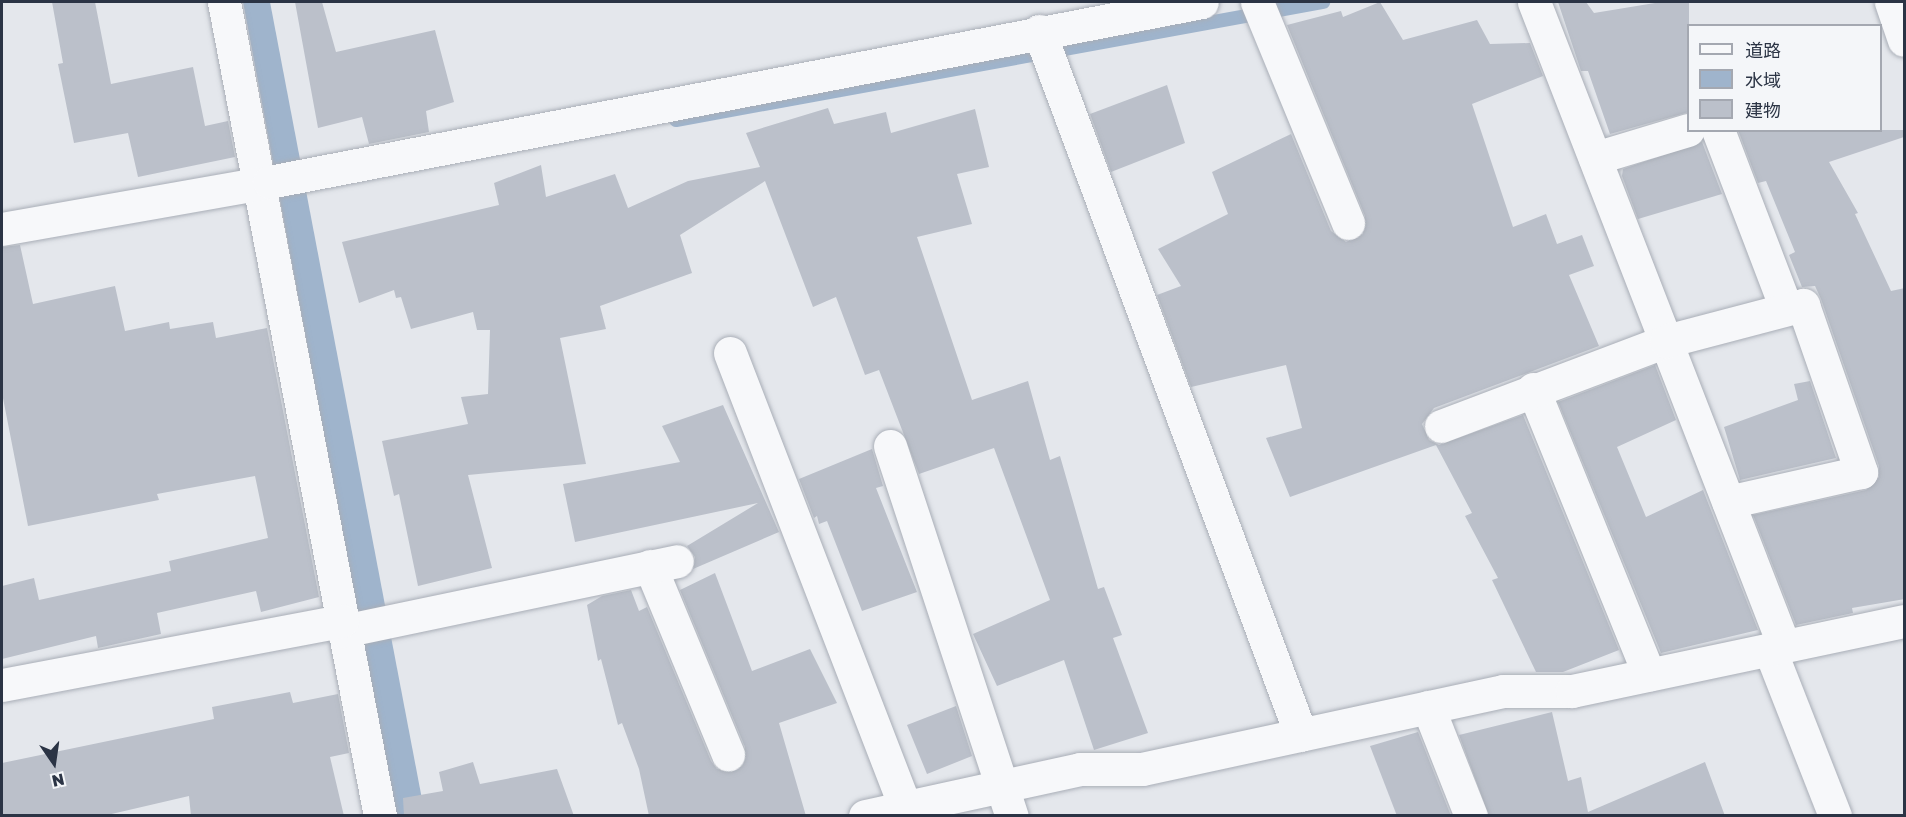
<!DOCTYPE html>
<meta charset="utf-8">
<style>
body{margin:0}
#map{position:relative;width:1906px;height:817px;overflow:hidden;background:#e4e7ec;font-family:"Golos Text","Noto Sans JP",sans-serif}
div>[style]{position:absolute}
.water>*{inset:0;background:#9fb4cc}
.stream>*{height:14px;margin:-7px;padding:0 7px;transform-origin:7px;border-radius:7px;background:#9fb4cc}
.building>*{inset:0;background:#bbc0ca}
.roads{filter:drop-shadow(0 0 2px #a9aeb7) drop-shadow(0 0 2px #a9aeb7)}
.minor>*{height:33px;margin:-16.5px;padding:0 16.5px;transform-origin:16.5px;border-radius:16.5px;background:#f7f8fa}
span{translate:-50% -50%;white-space:nowrap;text-align:center;line-height:1.15;-webkit-text-stroke:6px #f4f6f9;paint-order:stroke}
.frame{position:absolute;inset:0;border:3px solid #2b3445;pointer-events:none}
.legend{position:absolute;left:1687px;top:24px;width:195px;height:108px;box-sizing:border-box;background:#f4f6f9;border:2px solid #a4a8b1;margin:0;padding:8px 10px;list-style:none;font-size:18px;color:#2b3445}
.legend li{display:flex;align-items:center;gap:12px;height:30px}
.legend b{width:30px;border:2px solid #a4a8b1}
.north{position:absolute;left:24px;top:733px;width:60px;height:60px;-webkit-text-stroke:4px #f4f6f9;paint-order:stroke;rotate:167deg;font-size:16px;font-weight:700;line-height:24px;text-align:center;color:#2b3445}
.north::after{content:'';display:block;margin:auto;width:21px;height:27px;background:#2b3445;clip-path:polygon(50% 0,100% 100%,50% 72%,0 100%)}
</style>
<div id="map">
<div class="water">
<div style="clip-path:polygon(243px 2px,270px 2px,425px 815px,395px 815px)"></div>
</div>
<div class="stream">
<div style="left:676px;top:120px;width:658px;rotate:-10.34deg"></div>
</div>
<div class="building">
<div style="clip-path:polygon(52px 2px,95px 2px,111px 84px,193px 67px,205px 126px,228px 121px,235px 157px,138px 177px,128px 133px,74px 143px,58px 64px,63px 63px)"></div>
<div style="clip-path:polygon(295px 2px,322px 2px,336px 52px,435px 30px,454px 102px,426px 111px,429px 132px,369px 144px,362px 117px,318px 128px)"></div>
<div style="clip-path:polygon(1380px 2px,1403px 40px,1477px 20px,1490px 44px,1530px 43px,1543px 76px,1472px 104px,1513px 227px,1546px 214px,1557px 244px,1582px 235px,1594px 266px,1569px 275px,1599px 346px,1434px 408px,1422px 424px,1429px 440px,1439px 445px,1523px 415px,1619px 650px,1563px 672px,1536px 672px,1492px 580px,1498px 578px,1465px 516px,1472px 513px,1436px 445px,1290px 497px,1266px 438px,1302px 428px,1286px 365px,1191px 387px,1157px 295px,1181px 286px,1158px 249px,1228px 214px,1212px 172px,1291px 134px,1331px 231px,1346px 242px,1363px 234px,1365px 216px,1287px 25px,1341px 11px,1343px 17px)"></div>
<div style="clip-path:polygon(1558px 2px,1586px 2px,1594px 13px,1661px 2px,1689px 2px,1689px 112px,1610px 134px,1588px 71px,1581px 71px)"></div>
<div style="clip-path:polygon(1167px 85px,1185px 143px,1111px 172px,1090px 114px)"></div>
<div style="clip-path:polygon(828px 108px,834px 124px,886px 112px,891px 133px,975px 109px,989px 167px,957px 174px,972px 224px,917px 237px,972px 400px,1028px 381px,1050px 460px,1060px 456px,1098px 589px,1104px 587px,1122px 635px,1113px 638px,1148px 733px,1094px 750px,1064px 660px,997px 686px,973px 634px,1050px 600px,994px 448px,919px 474px,879px 370px,865px 375px,836px 297px,813px 307px,765px 181px,680px 235px,692px 273px,600px 306px,606px 329px,560px 338px,586px 464px,468px 475px,492px 568px,418px 586px,399px 494px,394px 496px,382px 441px,468px 424px,461px 397px,488px 394px,490px 330px,477px 330px,473px 312px,411px 329px,401px 297px,396px 298px,394px 290px,359px 303px,342px 242px,499px 205px,494px 183px,541px 165px,546px 197px,615px 174px,628px 208px,688px 181px,760px 167px,746px 133px)"></div>
<div style="clip-path:polygon(1738px 130px,1903px 130px,1904px 137px,1829px 162px,1858px 213px,1855px 214px,1891px 291px,1905px 288px,1905px 599px,1852px 608px,1853px 613px,1796px 625px,1753px 515px,1866px 490px,1879px 477px,1879px 466px,1821px 299px,1815px 286px,1802px 287px,1789px 255px,1795px 252px,1766px 181px,1758px 183px)"></div>
<div style="clip-path:polygon(1702px 142px,1722px 194px,1638px 219px,1622px 176px,1623px 169px)"></div>
<div style="clip-path:polygon(20px 245px,33px 304px,115px 286px,125px 331px,169px 322px,170px 329px,213px 322px,216px 338px,267px 328px,319px 597px,261px 612px,256px 591px,157px 613px,161px 634px,98px 648px,96px 636px,2px 659px,2px 586px,34px 578px,39px 600px,171px 571px,169px 561px,268px 538px,255px 476px,157px 494px,159px 500px,28px 526px,2px 393px,2px 247px)"></div>
<div style="clip-path:polygon(1655px 365px,1676px 420px,1617px 447px,1646px 517px,1703px 490px,1758px 630px,1661px 653px,1558px 402px)"></div>
<div style="clip-path:polygon(1810px 381px,1836px 458px,1740px 480px,1724px 427px,1798px 400px,1794px 384px)"></div>
<div style="clip-path:polygon(723px 405px,779px 532px,693px 569px,695px 557px,687px 546px,758px 503px,575px 542px,563px 484px,680px 462px,662px 426px)"></div>
<div style="clip-path:polygon(872px 449px,883px 486px,876px 488px,917px 592px,862px 611px,827px 521px,819px 524px,817px 516px,814px 518px,799px 479px)"></div>
<div style="clip-path:polygon(715px 573px,752px 671px,810px 649px,837px 703px,779px 723px,806px 816px,649px 816px,639px 769px,622px 723px,618px 725px,601px 659px,598px 661px,587px 605px,602px 596px,631px 590px,639px 611px,647px 607px,711px 761px,717px 769px,735px 771px,743px 765px,745px 747px,680px 590px)"></div>
<div style="clip-path:polygon(290px 692px,293px 703px,338px 694px,349px 753px,330px 757px,344px 816px,191px 816px,189px 796px,103px 816px,2px 816px,2px 763px,214px 719px,212px 707px)"></div>
<div style="clip-path:polygon(956px 706px,972px 756px,927px 774px,907px 725px)"></div>
<div style="clip-path:polygon(1552px 712px,1568px 781px,1581px 777px,1588px 812px,1705px 762px,1725px 816px,1489px 816px,1459px 735px)"></div>
<div style="clip-path:polygon(1418px 732px,1451px 816px,1397px 816px,1370px 746px)"></div>
<div style="clip-path:polygon(473px 762px,480px 784px,557px 769px,574px 816px,404px 816px,403px 798px,443px 791px,439px 772px)"></div>
</div>
<div class="roads">
<div class="minor">
<div style="left:224px;top:2px;width:829px;rotate:79.15deg"></div>
<div style="left:1257px;top:2px;width:239px;rotate:67.6deg"></div>
<div style="left:1534px;top:2px;width:691px;rotate:68.78deg"></div>
<div style="left:1891px;top:2px;width:40px;rotate:71.1deg"></div>
<div style="left:1039px;top:31px;width:751px;rotate:69.59deg"></div>
<div style="left:1718px;top:130px;width:191px;rotate:69.1deg"></div>
<div style="left:1595px;top:158px;width:97px;rotate:-16.8deg"></div>
<div style="left:2px;top:229px;width:271px;rotate:-10deg"></div>
<div style="left:269px;top:182px;width:950px;rotate:-10.92deg"></div>
<div style="left:730px;top:353px;width:487px;rotate:68.9deg"></div>
<div style="left:1533px;top:389px;width:308px;rotate:67.9deg"></div>
<div style="left:1441px;top:426px;width:241px;rotate:-20.7deg"></div>
<div style="left:1666px;top:341px;width:142px;rotate:-14.7deg"></div>
<div style="left:1803px;top:305px;width:177px;rotate:70.8deg"></div>
<div style="left:1861px;top:472px;width:136px;rotate:167.3deg"></div>
<div style="left:890px;top:446px;width:390px;rotate:71.8deg"></div>
<div style="left:650px;top:566px;width:204px;rotate:67.5deg"></div>
<div style="left:343px;top:631px;width:341px;rotate:-11.8deg"></div>
<div style="left:1770px;top:650px;width:178px;rotate:68.6deg"></div>
<div style="left:2px;top:685px;width:346px;rotate:-10.7deg"></div>
<div style="left:1428px;top:707px;width:117px;rotate:68.5deg"></div>
<div style="left:865px;top:816px;width:220px;rotate:-12.3deg"></div>
<div style="left:1080px;top:769px;width:62px"></div>
<div style="left:1142px;top:769px;width:369px;rotate:-12.2deg"></div>
<div style="left:1503px;top:691px;width:69px"></div>
<div style="left:1572px;top:691px;width:339px;rotate:-11.9deg"></div>
</div>
</div>
<div class="frame"></div>
<ul class="legend">
<li><b style="height:8px;background:#f7f8fa"></b>道路</li>
<li><b style="height:16px;background:#9fb4cc"></b>水域</li>
<li><b style="height:16px;background:#bbc0ca"></b>建物</li>
</ul>
<div class="north">N</div>
</div>
